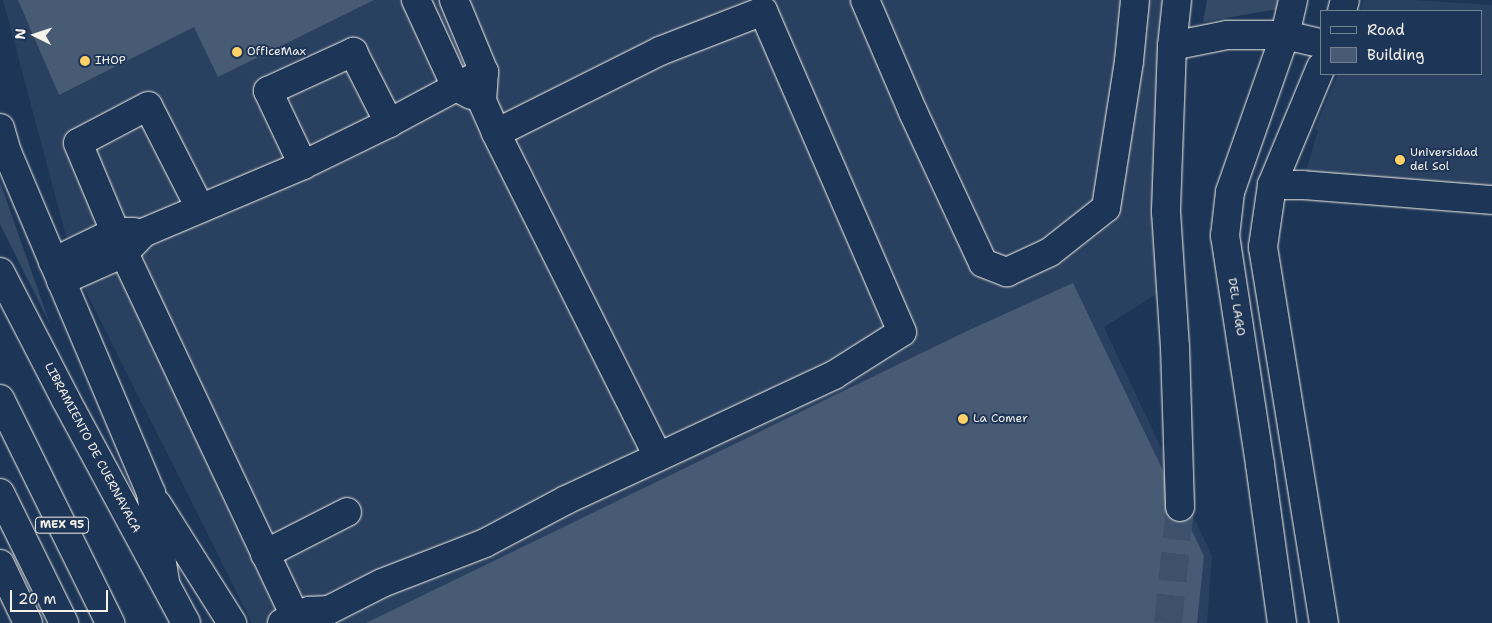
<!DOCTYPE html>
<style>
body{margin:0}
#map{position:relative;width:1492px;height:623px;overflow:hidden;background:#1d3557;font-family:"Shantell Sans",sans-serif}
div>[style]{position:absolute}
.built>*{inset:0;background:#2a4060}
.green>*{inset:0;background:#354a67}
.building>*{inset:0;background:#485b74}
.minor-tunnel>*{height:28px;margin-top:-14px;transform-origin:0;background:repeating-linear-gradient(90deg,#3d516d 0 28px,transparent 0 42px)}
.roads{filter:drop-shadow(0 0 1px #f4f1e8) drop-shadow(0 0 1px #f4f1e8)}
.minor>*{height:28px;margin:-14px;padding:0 14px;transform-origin:14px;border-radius:14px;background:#1d3557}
.major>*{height:28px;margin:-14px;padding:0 14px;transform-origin:14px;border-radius:14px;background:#1d3557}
.highway>*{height:28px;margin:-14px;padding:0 14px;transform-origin:14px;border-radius:14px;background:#1d3557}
.dots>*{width:14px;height:14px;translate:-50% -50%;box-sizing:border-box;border:2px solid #1d3557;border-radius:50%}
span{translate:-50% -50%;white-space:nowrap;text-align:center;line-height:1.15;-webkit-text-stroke:4px #1d3557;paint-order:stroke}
.shield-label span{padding:1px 4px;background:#1d3557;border:1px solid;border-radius:4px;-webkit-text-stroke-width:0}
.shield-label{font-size:11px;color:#f4f1e8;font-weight:700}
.poi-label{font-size:12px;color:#f4f1e8}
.left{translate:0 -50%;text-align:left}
.street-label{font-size:12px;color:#f4f1e8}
.legend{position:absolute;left:1320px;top:10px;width:162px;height:65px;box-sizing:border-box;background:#1d3557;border:1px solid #738091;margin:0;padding:6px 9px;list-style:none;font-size:15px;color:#f4f1e8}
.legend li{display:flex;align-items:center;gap:10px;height:25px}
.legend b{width:25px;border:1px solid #738091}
.north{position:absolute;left:10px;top:10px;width:50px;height:50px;-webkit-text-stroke:4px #1d3557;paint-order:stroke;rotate:274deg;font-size:14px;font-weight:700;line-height:20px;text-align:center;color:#f4f1e8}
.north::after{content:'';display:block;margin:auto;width:18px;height:22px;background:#f4f1e8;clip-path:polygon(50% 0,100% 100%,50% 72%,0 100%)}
.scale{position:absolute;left:10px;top:590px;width:98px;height:22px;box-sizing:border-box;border:2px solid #f4f1e8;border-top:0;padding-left:6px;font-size:15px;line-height:18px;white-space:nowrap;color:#f4f1e8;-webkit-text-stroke:4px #1d3557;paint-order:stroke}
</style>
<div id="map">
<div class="built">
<div style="clip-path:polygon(3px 0,1186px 0,1163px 290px,1104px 327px,1212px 556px,1207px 623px,252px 623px,75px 270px)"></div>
<div style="clip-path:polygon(1364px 0,1412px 0,1492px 5px,1492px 208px,1302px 185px,1318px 130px,1314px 130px,1338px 74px,1481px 74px,1481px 11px,1360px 11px)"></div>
</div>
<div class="green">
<div style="clip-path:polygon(1207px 0,1279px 0,1278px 9px,1203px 22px)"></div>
<div style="clip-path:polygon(0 182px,50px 324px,0 224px)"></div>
</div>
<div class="building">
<div style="clip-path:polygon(18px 0,374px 0,218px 77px,194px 27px,59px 95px)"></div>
<div style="clip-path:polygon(1073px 283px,1204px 556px,1197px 623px,366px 623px,967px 331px)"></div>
</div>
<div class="minor-tunnel">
<div style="left:1168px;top:623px;width:117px;rotate:-84.1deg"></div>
</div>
<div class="roads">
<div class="minor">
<div style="left:416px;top:0;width:96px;rotate:65.3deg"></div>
<div style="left:456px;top:87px;width:17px;rotate:28deg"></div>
<div style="left:454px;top:0;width:78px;rotate:67.4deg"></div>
<div style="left:484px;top:72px;width:29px;rotate:94deg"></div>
<div style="left:482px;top:101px;width:35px;rotate:66deg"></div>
<div style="left:496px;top:133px;width:362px;rotate:63.4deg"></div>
<div style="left:865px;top:0;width:122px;rotate:66.8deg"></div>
<div style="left:913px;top:112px;width:166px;rotate:65.1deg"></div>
<div style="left:983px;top:263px;width:26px;rotate:21deg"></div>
<div style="left:1007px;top:272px;width:47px;rotate:-24.9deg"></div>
<div style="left:1050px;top:252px;width:71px;rotate:-38.2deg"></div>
<div style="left:1106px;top:208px;width:149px;rotate:-81.1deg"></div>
<div style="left:1129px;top:61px;width:61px;rotate:-84.4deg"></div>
<div style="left:1177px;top:0;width:46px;rotate:96.2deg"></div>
<div style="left:1172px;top:46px;width:166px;rotate:92.1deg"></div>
<div style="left:1166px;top:212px;width:135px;rotate:86.2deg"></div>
<div style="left:1175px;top:347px;width:160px;rotate:88.2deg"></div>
<div style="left:1342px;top:11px;width:11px;rotate:-75deg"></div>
<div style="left:1172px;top:46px;width:56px;rotate:-11.3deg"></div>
<div style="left:1227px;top:35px;width:58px"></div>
<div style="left:1285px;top:35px;width:37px;rotate:13deg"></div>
<div style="left:1321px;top:67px;width:128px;rotate:112.6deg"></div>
<div style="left:1272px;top:185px;width:63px;rotate:98.3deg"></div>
<div style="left:1263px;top:247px;width:381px;rotate:80.8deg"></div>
<div style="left:0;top:128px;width:25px;rotate:74deg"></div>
<div style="left:7px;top:152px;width:370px;rotate:67.1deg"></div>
<div style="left:151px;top:493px;width:89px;rotate:81deg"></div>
<div style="left:303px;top:165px;width:82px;rotate:-115.3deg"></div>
<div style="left:268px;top:91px;width:94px;rotate:-24.6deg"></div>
<div style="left:353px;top:52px;width:80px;rotate:63.1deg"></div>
<div style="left:1272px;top:185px;width:30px"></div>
<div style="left:1302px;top:185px;width:191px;rotate:4.5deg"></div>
<div style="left:200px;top:208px;width:114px;rotate:-117deg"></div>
<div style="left:148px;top:106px;width:79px;rotate:152.1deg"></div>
<div style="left:78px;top:143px;width:119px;rotate:67.3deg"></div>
<div style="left:124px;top:253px;width:401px;rotate:64.8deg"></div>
<div style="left:53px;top:262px;width:69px;rotate:-25.8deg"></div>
<div style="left:115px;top:232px;width:19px"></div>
<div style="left:61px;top:281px;width:69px;rotate:-24deg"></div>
<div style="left:124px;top:253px;width:28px;rotate:-46deg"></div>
<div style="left:143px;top:233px;width:174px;rotate:-23deg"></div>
<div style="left:303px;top:165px;width:96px;rotate:-26deg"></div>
<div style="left:389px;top:123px;width:108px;rotate:-28.2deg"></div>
<div style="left:157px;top:504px;width:141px;rotate:57.8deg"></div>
<div style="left:265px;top:554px;width:92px;rotate:-27.1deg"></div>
<div style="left:282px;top:623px;width:30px;rotate:-24deg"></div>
<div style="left:309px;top:611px;width:20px;rotate:-3deg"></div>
<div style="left:329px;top:610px;width:59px;rotate:-27deg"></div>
<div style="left:382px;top:583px;width:110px;rotate:-21.2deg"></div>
<div style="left:485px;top:543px;width:92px;rotate:-28deg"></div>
<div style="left:566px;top:500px;width:296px;rotate:-25deg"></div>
<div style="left:834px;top:375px;width:80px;rotate:-32.3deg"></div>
<div style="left:902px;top:332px;width:350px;rotate:-113.4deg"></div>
<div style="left:763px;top:11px;width:110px;rotate:158.8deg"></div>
<div style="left:660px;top:51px;width:183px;rotate:153.4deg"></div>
<div style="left:1282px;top:623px;width:161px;rotate:-97.9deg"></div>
<div style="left:1260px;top:464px;width:231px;rotate:-98.7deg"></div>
<div style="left:1225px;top:236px;width:44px;rotate:-83.5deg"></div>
<div style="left:1230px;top:192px;width:166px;rotate:-70.7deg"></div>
<div style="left:1285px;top:35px;width:36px;rotate:-77deg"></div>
</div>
<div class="major">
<div style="left:0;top:272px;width:144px;rotate:62.7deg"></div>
<div style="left:66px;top:400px;width:253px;rotate:61.7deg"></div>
<div style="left:0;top:564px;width:65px;rotate:64.6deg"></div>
</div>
<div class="highway">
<div style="left:0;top:399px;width:250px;rotate:63.8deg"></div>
<div style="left:0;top:493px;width:145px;rotate:63.8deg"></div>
</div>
</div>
<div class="dots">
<div style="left:237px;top:52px;background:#ffd166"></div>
<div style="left:85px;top:61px;background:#ffd166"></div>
<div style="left:1400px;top:160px;background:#ffd166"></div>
<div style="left:963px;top:419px;background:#ffd166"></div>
</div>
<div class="shield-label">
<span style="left:62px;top:525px">MEX 95</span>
</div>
<div class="poi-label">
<span class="left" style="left:247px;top:52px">OfficeMax</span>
<span class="left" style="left:95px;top:61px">IHOP</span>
<span class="left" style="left:1410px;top:160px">Universidad<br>del Sol</span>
<span class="left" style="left:973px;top:419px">La Comer</span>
</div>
<div class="street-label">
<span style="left:1236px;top:307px;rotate:81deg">DEL LAGO</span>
<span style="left:92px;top:448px;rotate:62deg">LIBRAMIENTO DE CUERNAVACA</span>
</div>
<ul class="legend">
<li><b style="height:6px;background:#1d3557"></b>Road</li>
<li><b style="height:14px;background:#485b74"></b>Building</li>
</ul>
<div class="north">N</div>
<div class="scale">20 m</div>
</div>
